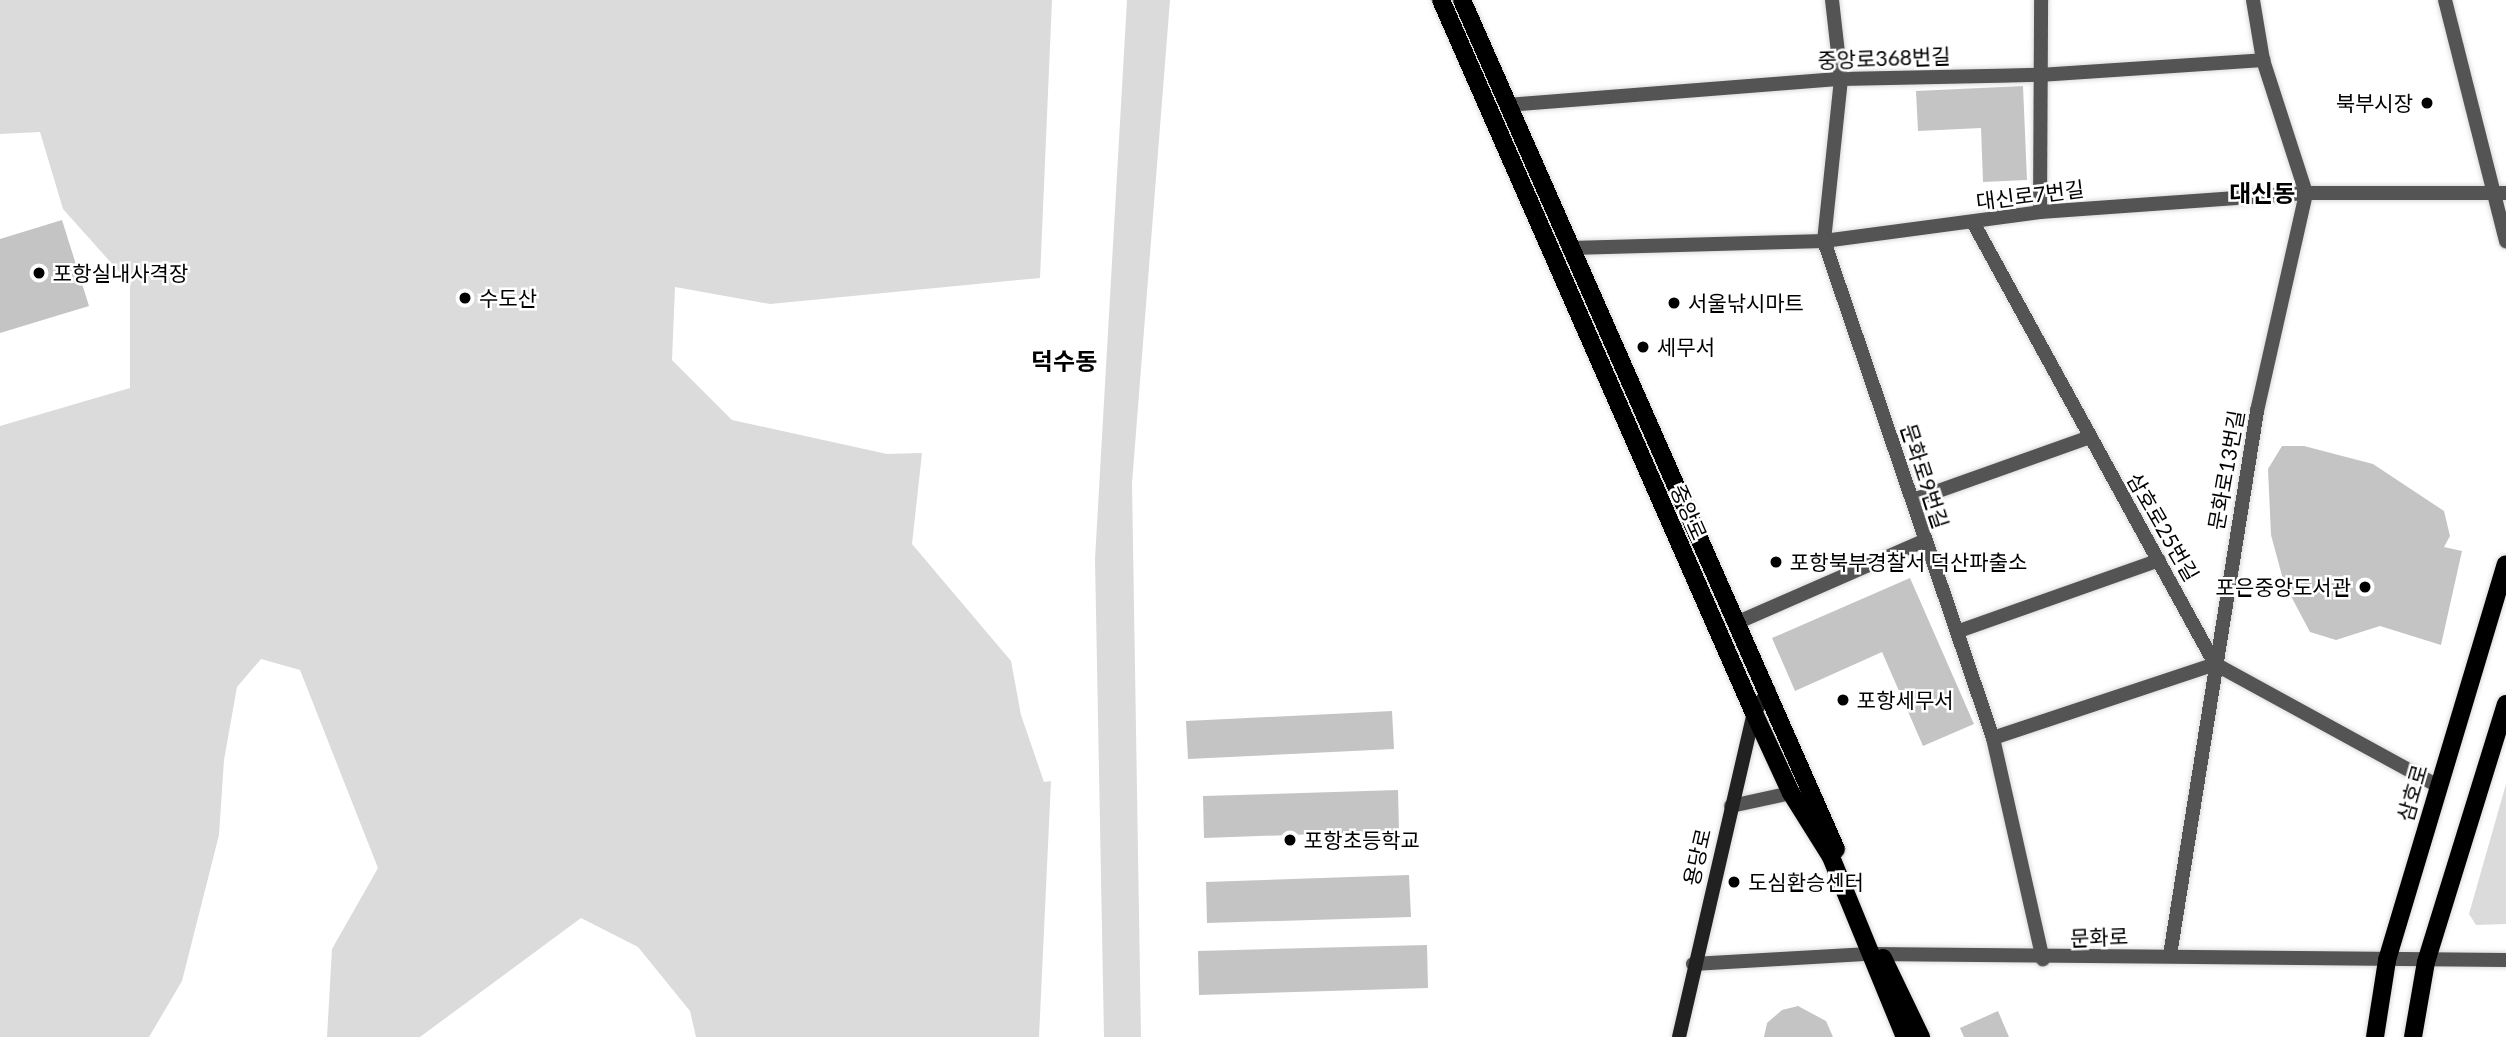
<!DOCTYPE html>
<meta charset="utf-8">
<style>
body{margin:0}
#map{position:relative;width:2506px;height:1037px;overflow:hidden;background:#fff;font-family:Lato,"Noto Sans KR",sans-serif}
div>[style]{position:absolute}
.green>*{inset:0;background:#dbdbdb}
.building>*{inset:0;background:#c4c4c4}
.roads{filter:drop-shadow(0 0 2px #dbdbdb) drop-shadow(0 0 2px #dbdbdb)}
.minor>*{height:14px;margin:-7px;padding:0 7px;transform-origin:7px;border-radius:7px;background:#545454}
.tertiary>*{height:14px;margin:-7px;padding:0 7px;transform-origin:7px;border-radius:7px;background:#545454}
.secondary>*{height:14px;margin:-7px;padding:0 7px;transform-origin:7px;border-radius:7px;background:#212121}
.primary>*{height:18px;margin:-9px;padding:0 9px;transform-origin:9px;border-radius:9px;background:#000}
.dots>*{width:19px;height:19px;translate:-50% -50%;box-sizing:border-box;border:4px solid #fff;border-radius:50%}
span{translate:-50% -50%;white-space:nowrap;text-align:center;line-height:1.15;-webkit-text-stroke:5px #fff;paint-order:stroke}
.street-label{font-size:21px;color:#000}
.poi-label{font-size:21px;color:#000}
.right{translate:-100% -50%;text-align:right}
.left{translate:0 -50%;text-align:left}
.quarter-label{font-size:24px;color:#000;font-weight:700}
</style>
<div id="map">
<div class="green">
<div style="clip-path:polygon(0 0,1052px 0,1040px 278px,770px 304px,675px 287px,672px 360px,732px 420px,887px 454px,922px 453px,912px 544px,1011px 661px,1021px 715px,1044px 782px,1051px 781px,1039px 1037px,696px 1037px,690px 1011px,638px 947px,581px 918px,420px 1037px,327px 1037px,332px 949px,378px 868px,300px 670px,261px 659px,237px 687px,224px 760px,219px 835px,182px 981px,149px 1037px,0 1037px,0 426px,130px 388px,130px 284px,63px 209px,40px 132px,0 134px)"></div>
<div style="clip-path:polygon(1127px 0,1170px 0,1132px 483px,1141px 1037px,1104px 1037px,1095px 559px)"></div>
<div style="clip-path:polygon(2506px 784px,2506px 924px,2476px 925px,2469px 914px)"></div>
</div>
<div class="building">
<div style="clip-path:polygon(2023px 86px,2027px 180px,1983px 182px,1981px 128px,1918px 131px,1916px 91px)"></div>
<div style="clip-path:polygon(62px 220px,89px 306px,0 333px,0 239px)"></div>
<div style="clip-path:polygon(2282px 446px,2304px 446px,2373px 464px,2444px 511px,2450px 536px,2444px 547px,2462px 551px,2441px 645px,2380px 626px,2336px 640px,2310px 632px,2284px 583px,2271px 535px,2268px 469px)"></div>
<div style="clip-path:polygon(1910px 578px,1974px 724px,1923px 746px,1882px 652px,1795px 691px,1772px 638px)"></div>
<div style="clip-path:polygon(1392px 711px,1394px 749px,1188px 759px,1186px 721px)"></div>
<div style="clip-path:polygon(1398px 790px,1399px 831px,1204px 838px,1203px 796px)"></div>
<div style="clip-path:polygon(1409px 875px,1411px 917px,1207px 923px,1206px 882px)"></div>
<div style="clip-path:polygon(1427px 945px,1428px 988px,1199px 995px,1198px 951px)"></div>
<div style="clip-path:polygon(1798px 1006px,1826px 1021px,1833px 1037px,1764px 1037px,1767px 1023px,1782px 1010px)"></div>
<div style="clip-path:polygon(1998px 1011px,2009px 1037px,1964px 1037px,1960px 1028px)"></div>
</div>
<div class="roads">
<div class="minor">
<div style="left:1832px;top:0;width:80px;rotate:83.5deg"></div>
<div style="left:1841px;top:79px;width:163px;rotate:96deg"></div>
<div style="left:1824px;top:241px;width:525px;rotate:71.22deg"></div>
<div style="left:1993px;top:738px;width:227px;rotate:77.3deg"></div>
<div style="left:1507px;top:105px;width:335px;rotate:-4.5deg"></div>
<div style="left:1841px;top:79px;width:198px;rotate:-1.2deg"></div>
<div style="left:2039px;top:75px;width:225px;rotate:-3.8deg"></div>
<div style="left:2040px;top:212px;width:212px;rotate:-89.7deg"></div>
<div style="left:1974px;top:224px;width:502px;rotate:61.29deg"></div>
<div style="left:2215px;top:664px;width:254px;rotate:28.7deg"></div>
<div style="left:1571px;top:248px;width:253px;rotate:-1.6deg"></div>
<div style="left:1824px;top:241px;width:218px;rotate:-7.6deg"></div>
<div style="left:2040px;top:212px;width:267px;rotate:-4.1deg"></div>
<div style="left:2306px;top:193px;width:200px"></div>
<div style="left:1913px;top:500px;width:185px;rotate:-19.6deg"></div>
<div style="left:1736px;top:623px;width:205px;rotate:-23.6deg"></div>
<div style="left:1959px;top:631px;width:212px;rotate:-19.5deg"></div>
<div style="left:1993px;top:738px;width:234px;rotate:-18.4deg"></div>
<div style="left:1731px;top:806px;width:61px;rotate:-12.2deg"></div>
<div style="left:2170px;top:955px;width:551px;rotate:-80.91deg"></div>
<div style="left:2257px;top:411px;width:223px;rotate:-77.3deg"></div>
<div style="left:2306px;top:193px;width:140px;rotate:-107.9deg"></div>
<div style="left:2263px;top:60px;width:61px;rotate:-99.5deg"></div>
</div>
<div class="tertiary">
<div style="left:2445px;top:0;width:249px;rotate:75.8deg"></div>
<div style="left:1693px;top:964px;width:176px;rotate:-3.3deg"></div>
<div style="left:1869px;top:954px;width:637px;rotate:0.54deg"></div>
</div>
<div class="secondary">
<div style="left:1679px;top:1037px;width:333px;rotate:-77deg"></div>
<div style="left:1754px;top:713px;width:27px;rotate:-57deg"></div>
</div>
<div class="primary">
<div style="left:1441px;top:0;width:779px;rotate:66.3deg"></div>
<div style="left:1754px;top:713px;width:88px;rotate:65.2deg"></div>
<div style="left:1791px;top:793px;width:75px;rotate:58deg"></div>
<div style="left:1831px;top:857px;width:195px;rotate:67.7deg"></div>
<div style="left:1462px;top:0;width:928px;rotate:66.23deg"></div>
<div style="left:1883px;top:958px;width:88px;rotate:64.3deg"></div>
<div style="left:2375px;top:1037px;width:78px;rotate:-81.1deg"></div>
<div style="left:2387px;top:960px;width:413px;rotate:-73.3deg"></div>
<div style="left:2413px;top:1037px;width:76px;rotate:-80.2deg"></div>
<div style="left:2426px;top:962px;width:270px;rotate:-72.8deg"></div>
</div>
</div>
<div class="dots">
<div style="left:2427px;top:103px;background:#000"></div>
<div style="left:39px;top:273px;background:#000"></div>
<div style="left:465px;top:298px;background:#000"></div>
<div style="left:1674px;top:303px;background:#000"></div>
<div style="left:1643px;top:347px;background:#000"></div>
<div style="left:1776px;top:562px;background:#000"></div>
<div style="left:2365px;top:587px;background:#000"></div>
<div style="left:1843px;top:700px;background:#000"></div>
<div style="left:1290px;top:840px;background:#000"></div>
<div style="left:1734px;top:882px;background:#000"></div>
</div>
<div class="street-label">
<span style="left:1884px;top:58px;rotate:-2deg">중앙로368번길</span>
<span style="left:2030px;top:195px;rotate:-7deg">대신로7번길</span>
<span style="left:2226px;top:470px;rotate:-80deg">문화로13번길</span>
<span style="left:1925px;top:476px;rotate:72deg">문화로9번길</span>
<span style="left:1689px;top:512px;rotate:66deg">중앙로</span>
<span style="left:2163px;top:527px;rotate:60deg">삼호로25번길</span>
<span style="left:2412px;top:793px;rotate:-74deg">삼호로</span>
<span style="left:1697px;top:857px;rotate:-77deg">용당로</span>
<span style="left:2099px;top:937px;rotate:-2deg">문화로</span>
</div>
<div class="poi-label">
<span class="right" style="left:2413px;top:103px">북부시장</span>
<span class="left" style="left:53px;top:273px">포항실내사격장</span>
<span class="left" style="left:479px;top:298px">수도산</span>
<span class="left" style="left:1688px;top:303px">서울낚시마트</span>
<span class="left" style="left:1657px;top:347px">세무서</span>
<span class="left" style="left:1790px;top:562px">포항북부경찰서 덕산파출소</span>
<span class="right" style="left:2351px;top:587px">포은중앙도서관</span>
<span class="left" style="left:1857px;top:700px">포항세무서</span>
<span class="left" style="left:1304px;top:840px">포항초등학교</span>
<span class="left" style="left:1748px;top:882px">도심환승센터</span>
</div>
<div class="quarter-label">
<span style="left:2262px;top:193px">대신동</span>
<span style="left:1064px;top:361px">덕수동</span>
</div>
</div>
